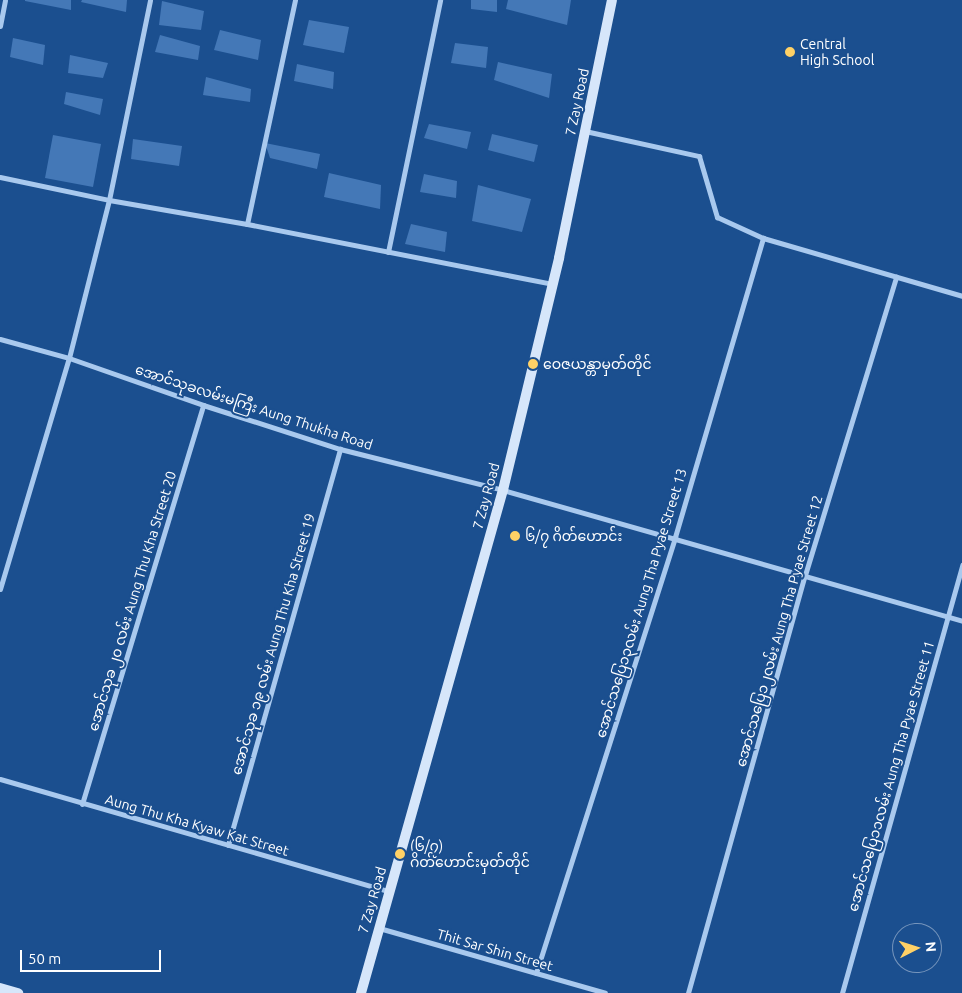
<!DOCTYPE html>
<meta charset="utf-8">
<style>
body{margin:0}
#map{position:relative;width:962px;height:993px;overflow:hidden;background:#1b4f8f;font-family:Ubuntu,"Noto Sans Myanmar",sans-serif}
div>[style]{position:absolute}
.building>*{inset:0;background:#4478b7}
.street>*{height:5px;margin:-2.5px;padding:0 2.5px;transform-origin:2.5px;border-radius:2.5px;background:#a9c9ee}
.secondary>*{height:10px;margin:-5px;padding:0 5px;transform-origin:5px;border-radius:5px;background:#d6e6fa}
.dots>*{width:14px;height:14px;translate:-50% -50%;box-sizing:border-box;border:2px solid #1b4f8f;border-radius:50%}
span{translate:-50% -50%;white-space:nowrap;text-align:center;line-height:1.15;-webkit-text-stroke:4px #1b4f8f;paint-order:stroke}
.poi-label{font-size:14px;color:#fff}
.left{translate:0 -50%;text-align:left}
.street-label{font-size:14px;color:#fff}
.north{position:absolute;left:892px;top:923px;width:50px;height:50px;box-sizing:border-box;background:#1b4f8f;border:1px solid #7695bc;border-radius:50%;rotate:85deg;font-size:14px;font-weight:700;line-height:20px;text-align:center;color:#fff}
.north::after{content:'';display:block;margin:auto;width:18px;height:22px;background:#ffd166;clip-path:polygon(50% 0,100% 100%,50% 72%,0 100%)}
.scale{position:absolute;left:20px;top:950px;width:141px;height:22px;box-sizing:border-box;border:2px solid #fff;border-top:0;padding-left:6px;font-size:15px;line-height:18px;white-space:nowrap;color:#fff;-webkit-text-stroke:4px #1b4f8f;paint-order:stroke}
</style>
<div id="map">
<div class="building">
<div style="clip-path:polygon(25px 0,71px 0,71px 10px,25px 1px)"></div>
<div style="clip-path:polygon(82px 0,127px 0,126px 12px,81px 2px)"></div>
<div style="clip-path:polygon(471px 0,497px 0,497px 12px,471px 9px)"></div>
<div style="clip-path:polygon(508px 0,571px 0,567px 25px,506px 9px)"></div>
<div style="clip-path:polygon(162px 1px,204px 11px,201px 30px,159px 25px)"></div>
<div style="clip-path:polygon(309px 20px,349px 27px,344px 53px,303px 45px)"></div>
<div style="clip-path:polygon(220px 30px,261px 40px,258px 60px,214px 50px)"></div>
<div style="clip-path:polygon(160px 35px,200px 46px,198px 60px,155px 52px)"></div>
<div style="clip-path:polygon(13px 38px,45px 45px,43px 65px,10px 57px)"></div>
<div style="clip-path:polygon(455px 43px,488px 47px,486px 68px,451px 63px)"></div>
<div style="clip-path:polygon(70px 55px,108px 63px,103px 78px,68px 73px)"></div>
<div style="clip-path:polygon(498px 62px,552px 74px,549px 98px,494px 80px)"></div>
<div style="clip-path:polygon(297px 64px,334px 72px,333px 89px,294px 81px)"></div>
<div style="clip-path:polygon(206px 77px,251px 89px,250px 102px,203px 95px)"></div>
<div style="clip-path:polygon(66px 92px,103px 99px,100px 115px,64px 104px)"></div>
<div style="clip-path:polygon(429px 124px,471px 132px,467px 149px,424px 138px)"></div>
<div style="clip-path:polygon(492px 134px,538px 145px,534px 162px,488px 150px)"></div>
<div style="clip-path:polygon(53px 135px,101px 144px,93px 187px,45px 178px)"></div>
<div style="clip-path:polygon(133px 139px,182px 146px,179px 166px,131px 159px)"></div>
<div style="clip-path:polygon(265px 143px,320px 154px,317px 169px,270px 158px)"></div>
<div style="clip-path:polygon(329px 173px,381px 185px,380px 209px,324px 197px)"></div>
<div style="clip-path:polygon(424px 174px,457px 181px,456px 198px,420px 192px)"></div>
<div style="clip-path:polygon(478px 185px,531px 199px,522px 232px,472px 221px)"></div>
<div style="clip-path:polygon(411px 224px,447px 232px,445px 252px,405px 244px)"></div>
</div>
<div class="street">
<div style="left:0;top:26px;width:26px;rotate:-79deg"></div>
<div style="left:585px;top:131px;width:117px;rotate:12.4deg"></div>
<div style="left:699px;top:156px;width:64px;rotate:73.6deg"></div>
<div style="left:717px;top:217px;width:51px;rotate:24.5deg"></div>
<div style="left:763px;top:238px;width:207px;rotate:16.2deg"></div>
<div style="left:0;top:177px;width:111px;rotate:11.9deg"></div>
<div style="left:109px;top:200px;width:140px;rotate:9.9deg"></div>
<div style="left:247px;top:224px;width:311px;rotate:11.1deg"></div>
<div style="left:247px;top:224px;width:229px;rotate:-77.9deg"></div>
<div style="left:388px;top:252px;width:257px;rotate:-78.3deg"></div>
<div style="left:0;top:339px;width:72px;rotate:15.4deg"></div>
<div style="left:69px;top:358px;width:142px;rotate:19.3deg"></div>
<div style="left:203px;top:405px;width:144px;rotate:17.8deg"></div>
<div style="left:340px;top:449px;width:168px;rotate:14.1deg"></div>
<div style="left:503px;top:490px;width:477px;rotate:15.9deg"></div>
<div style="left:0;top:589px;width:241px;rotate:-73.4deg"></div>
<div style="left:69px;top:358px;width:163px;rotate:-75.8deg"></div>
<div style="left:109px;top:200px;width:204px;rotate:-78.4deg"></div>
<div style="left:0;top:779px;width:405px;rotate:16.1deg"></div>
<div style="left:82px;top:804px;width:417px;rotate:-73.1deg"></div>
<div style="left:228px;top:845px;width:412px;rotate:-74.2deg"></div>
<div style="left:379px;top:928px;width:235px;rotate:16deg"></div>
<div style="left:536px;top:973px;width:458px;rotate:-72.3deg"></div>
<div style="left:675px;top:537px;width:312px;rotate:-73.6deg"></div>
<div style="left:688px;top:993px;width:434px;rotate:-74.4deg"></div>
<div style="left:805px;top:575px;width:312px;rotate:-73deg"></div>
<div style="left:842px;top:993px;width:445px;rotate:-74.3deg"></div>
</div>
<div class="secondary">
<div style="left:0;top:988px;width:19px;rotate:16deg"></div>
<div style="left:361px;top:993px;width:523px;rotate:-74.24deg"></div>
<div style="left:503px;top:490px;width:239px;rotate:-76.4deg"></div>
<div style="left:559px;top:258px;width:263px;rotate:-78.4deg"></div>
</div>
<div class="dots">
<div style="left:790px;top:52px;background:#ffd166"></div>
<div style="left:533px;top:364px;background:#ffd166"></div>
<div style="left:515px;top:536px;background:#ffd166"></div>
<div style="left:400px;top:854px;background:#ffd166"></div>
</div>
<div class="poi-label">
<span class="left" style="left:800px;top:52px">Central<br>High School</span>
<span class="left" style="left:543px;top:364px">ဝေဇယန္တာမှတ်တိုင်</span>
<span class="left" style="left:525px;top:536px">၆/၇ ဂိတ်ဟောင်း</span>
<span class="left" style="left:410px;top:854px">(၆/၇)<br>ဂိတ်ဟောင်းမှတ်တိုင်</span>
</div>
<div class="street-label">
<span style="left:577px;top:102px;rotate:-78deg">7 Zay Road</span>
<span style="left:254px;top:407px;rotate:18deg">အောင်သုခလမ်းမကြီး Aung Thukha Road</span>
<span style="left:486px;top:496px;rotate:-75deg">7 Zay Road</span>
<span style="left:132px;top:601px;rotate:-73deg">အောင်သုခ ၂၀ လမ်း Aung Thu Kha Street 20</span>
<span style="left:641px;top:603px;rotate:-73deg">အောင်သပြေ၁၃လမ်း Aung Tha Pyae Street 13</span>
<span style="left:779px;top:631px;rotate:-74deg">အောင်သပြေ၁၂လမ်း Aung Tha Pyae Street 12</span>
<span style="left:273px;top:644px;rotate:-74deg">အောင်သုခ ၁၉ လမ်း Aung Thu Kha Street 19</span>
<span style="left:891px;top:776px;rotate:-74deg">အောင်သပြေ၁၁လမ်း Aung Tha Pyae Street 11</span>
<span style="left:197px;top:825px;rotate:16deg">Aung Thu Kha Kyaw Kat Street</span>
<span style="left:372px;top:900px;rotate:-74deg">7 Zay Road</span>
<span style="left:495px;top:950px;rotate:16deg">Thit Sar Shin Street</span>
</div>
<div class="north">N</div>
<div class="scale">50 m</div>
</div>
